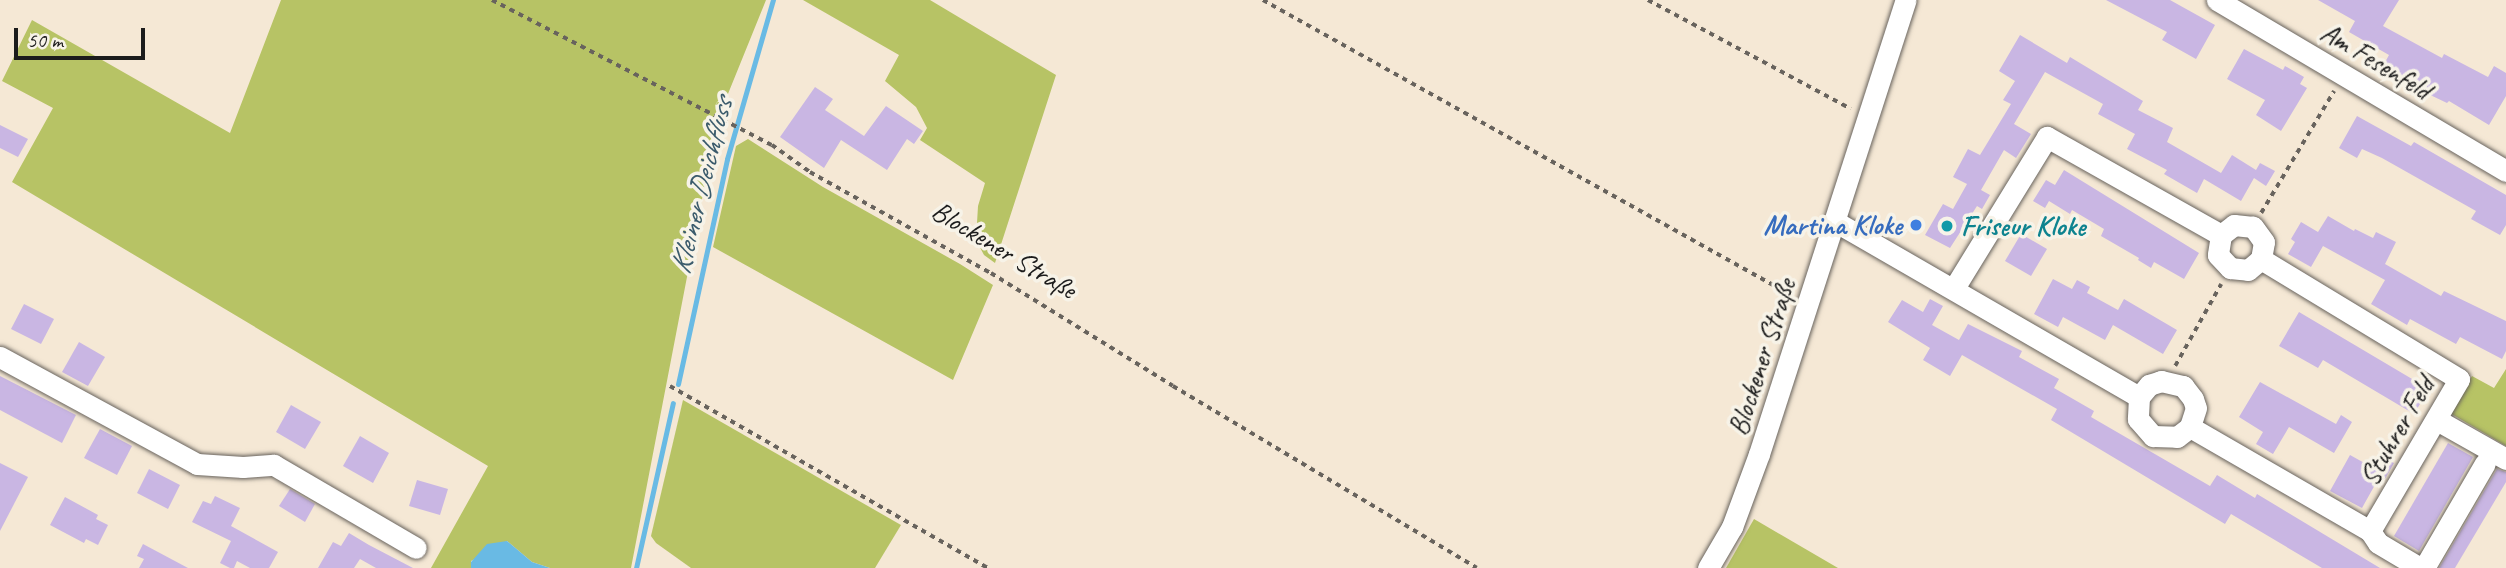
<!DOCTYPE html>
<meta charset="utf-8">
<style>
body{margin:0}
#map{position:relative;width:2506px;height:568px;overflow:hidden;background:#f5e8d5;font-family:Caveat,sans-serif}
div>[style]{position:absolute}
.green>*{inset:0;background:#b7c365}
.water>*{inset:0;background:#69bae4}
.stream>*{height:5px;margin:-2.5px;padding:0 2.5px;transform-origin:2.5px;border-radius:2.5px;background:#69bae4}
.building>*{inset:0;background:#c9b6e3}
.path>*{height:3.5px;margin-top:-1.75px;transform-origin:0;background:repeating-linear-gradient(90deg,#68635d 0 5px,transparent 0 10px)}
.roads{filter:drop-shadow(0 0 2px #68635d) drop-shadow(0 0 2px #68635d)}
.minor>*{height:21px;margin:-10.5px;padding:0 10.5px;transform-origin:10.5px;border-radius:10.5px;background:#fff}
.dots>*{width:19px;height:19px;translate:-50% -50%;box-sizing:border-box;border:4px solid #f7f3e8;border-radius:50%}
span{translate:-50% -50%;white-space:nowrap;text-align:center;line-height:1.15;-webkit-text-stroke:7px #f7f3e8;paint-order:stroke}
.street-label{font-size:28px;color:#1c1c1c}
.shop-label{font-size:28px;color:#366cbe;font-weight:700}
.right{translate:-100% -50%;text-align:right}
.culture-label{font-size:28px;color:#0d838f;font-weight:700}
.left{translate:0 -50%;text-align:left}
.water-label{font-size:30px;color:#3b5b6c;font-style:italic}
.scale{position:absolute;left:14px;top:28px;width:131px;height:32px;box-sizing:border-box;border:4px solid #1c1c1c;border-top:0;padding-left:9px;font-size:21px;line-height:24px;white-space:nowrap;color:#1c1c1c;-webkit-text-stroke:5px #f7f3e8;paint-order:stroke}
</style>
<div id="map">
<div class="green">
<div style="clip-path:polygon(281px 0,766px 0,717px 121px,631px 568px,550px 568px,532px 562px,507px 541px,471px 561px,471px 568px,431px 568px,488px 466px,12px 182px,53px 108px,2px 81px,32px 20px,230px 133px)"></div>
<div style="clip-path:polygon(803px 0,930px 0,1056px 75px,995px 263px,984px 255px,976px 240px,978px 206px,985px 183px,920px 140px,927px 128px,916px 107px,885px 81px,899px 55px)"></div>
<div style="clip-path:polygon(748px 139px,823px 187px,960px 264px,993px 285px,953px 380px,713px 247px,736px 146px)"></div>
<div style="clip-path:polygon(2506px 369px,2506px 446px,2450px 413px,2472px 376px,2494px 388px)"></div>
<div style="clip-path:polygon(683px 400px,901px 525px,875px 568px,691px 568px,656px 543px,651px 536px)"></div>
<div style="clip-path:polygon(1754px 519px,1838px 568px,1726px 568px)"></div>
</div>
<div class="water">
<div style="clip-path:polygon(507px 541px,532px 562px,550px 568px,471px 568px,471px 562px,487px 544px)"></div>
</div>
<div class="stream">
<div style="left:678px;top:384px;width:230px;rotate:-77.7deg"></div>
<div style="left:727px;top:159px;width:166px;rotate:-73.9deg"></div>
<div style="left:636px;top:568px;width:169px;rotate:-77.4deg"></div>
</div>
<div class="building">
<div style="clip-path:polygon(2106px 0,2170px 0,2215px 25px,2196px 59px,2162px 40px,2167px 32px)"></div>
<div style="clip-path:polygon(2318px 0,2399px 0,2383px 26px,2442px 58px,2444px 54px,2488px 77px,2494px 66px,2506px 73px,2506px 96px,2489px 125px,2449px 101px,2447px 103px,2424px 92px,2426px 89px,2383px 66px,2389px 55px,2349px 32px,2355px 21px)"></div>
<div style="clip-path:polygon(2020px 35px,2067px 63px,2070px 57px,2143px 101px,2138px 110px,2173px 128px,2167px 142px,2221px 173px,2232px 155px,2256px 170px,2260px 163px,2275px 171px,2266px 186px,2254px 178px,2241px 201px,2204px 179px,2197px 193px,2164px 174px,2167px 170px,2127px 149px,2135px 134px,2098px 114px,2103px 104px,2045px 72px,2014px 124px,2031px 134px,2016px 158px,2004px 150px,1981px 190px,1990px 195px,1982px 209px,1977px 206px,1950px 248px,1925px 235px,1943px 204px,1953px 209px,1967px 184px,1953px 177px,1968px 149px,1980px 155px,2011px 104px,2003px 100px,2015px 81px,1999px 71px)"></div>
<div style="clip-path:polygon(2244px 49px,2283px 70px,2285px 66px,2304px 77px,2300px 84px,2307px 88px,2281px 131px,2256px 115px,2265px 100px,2227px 79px)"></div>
<div style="clip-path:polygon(815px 87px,833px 99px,825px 110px,864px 136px,886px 106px,923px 131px,914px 144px,907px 139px,887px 170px,841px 140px,824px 168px,780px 137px)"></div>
<div style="clip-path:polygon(2357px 116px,2411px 146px,2414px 142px,2506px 195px,2506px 225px,2500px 235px,2471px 219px,2476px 211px,2382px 158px,2362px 149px,2357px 158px,2339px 148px)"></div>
<div style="clip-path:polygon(0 125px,28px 139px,18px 157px,0 148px)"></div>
<div style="clip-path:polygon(2064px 170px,2199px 253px,2184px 279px,2154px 262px,2151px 268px,2138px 260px,2139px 258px,2101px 236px,2104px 229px,2072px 210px,2070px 214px,2049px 201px,2045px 208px,2033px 201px,2046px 180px,2055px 185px)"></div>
<div style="clip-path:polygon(2328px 216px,2354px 231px,2355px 229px,2373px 238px,2376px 232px,2396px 242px,2385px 264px,2441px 296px,2444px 291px,2506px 321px,2506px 351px,2502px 359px,2460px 337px,2456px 344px,2410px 319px,2407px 325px,2371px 304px,2385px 280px,2323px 246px,2311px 267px,2288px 254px,2295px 242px,2291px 239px,2301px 222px,2318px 232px)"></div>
<div style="clip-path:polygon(2021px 234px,2047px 249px,2031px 276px,2005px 261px)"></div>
<div style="clip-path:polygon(2053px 279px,2072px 289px,2077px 280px,2090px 287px,2087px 293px,2118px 310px,2124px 299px,2177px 330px,2163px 354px,2113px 325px,2105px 340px,2063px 317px,2058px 327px,2034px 314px)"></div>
<div style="clip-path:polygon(1930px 299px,1943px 306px,1932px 325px,1959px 340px,1968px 324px,2022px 351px,2019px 357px,2059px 379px,2054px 388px,2094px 411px,2091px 417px,2210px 486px,2217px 475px,2255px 498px,2257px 494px,2380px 568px,2322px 568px,2231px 514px,2225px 524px,2051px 420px,2057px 409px,1962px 355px,1950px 376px,1923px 360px,1930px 348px,1888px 322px,1902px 300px,1923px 312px)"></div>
<div style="clip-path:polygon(24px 304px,54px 319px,41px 344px,11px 329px)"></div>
<div style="clip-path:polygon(2299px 312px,2429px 389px,2414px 414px,2323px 360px,2318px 368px,2279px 346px)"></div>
<div style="clip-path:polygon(79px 342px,105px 357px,88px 386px,62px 372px)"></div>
<div style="clip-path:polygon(0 376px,76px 415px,62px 443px,0 410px)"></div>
<div style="clip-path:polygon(2260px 382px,2336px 424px,2341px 415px,2352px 422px,2334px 453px,2289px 427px,2273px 454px,2256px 444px,2263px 432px,2239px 417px)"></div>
<div style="clip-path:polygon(291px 405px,321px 422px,305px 449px,276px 432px)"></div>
<div style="clip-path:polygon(100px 429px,132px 446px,117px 475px,84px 458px)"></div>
<div style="clip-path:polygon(360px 436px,389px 453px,373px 483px,343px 466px)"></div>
<div style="clip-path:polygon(2448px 443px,2473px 457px,2419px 551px,2394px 536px)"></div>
<div style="clip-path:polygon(2350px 455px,2377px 470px,2384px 458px,2394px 463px,2381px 486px,2376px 483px,2362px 508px,2330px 491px)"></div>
<div style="clip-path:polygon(0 463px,28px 477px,0 531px)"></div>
<div style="clip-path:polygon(149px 469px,180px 485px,168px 509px,137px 493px)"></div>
<div style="clip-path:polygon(2497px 469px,2506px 472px,2506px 482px,2455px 568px,2439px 568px)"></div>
<div style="clip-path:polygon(417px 480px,448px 489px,440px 515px,409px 506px)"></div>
<div style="clip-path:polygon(290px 489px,315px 504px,305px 522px,279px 506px)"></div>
<div style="clip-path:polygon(215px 496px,240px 508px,231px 526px,278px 552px,269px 568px,250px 568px,237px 561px,234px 568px,230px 568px,220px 563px,231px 541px,192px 522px,203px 501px,211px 504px)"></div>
<div style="clip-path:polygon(65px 497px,98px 515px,96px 519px,108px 525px,98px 545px,86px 539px,84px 543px,50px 525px)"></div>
<div style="clip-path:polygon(349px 533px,369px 545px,413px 568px,376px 568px,360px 559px,354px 568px,318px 568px,333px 542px,341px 546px)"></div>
<div style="clip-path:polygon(143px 544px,188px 568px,139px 568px,144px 559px,137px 556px)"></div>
</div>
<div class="path">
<div style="left:492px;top:0;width:315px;rotate:27.4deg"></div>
<div style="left:772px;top:145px;width:47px;rotate:35.4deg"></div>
<div style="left:810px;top:172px;width:207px;rotate:29.2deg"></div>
<div style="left:991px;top:273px;width:214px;rotate:31.8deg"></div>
<div style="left:1173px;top:386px;width:354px;rotate:30.9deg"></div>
<div style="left:1263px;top:0;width:605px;rotate:29.19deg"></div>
<div style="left:1648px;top:0;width:230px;rotate:28.2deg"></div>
<div style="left:2261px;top:213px;width:142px;rotate:-59.1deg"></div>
<div style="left:2175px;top:366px;width:94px;rotate:-60.7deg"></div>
<div style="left:670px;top:386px;width:366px;rotate:29.8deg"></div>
</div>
<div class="roads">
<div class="minor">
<div style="left:2217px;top:0;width:336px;rotate:30.6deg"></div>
<div style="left:1836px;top:222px;width:350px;rotate:30deg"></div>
<div style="left:2139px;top:397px;width:22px;rotate:93deg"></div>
<div style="left:2138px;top:419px;width:23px;rotate:49deg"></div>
<div style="left:2153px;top:436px;width:24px;rotate:2deg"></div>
<div style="left:2177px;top:437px;width:16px;rotate:-38deg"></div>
<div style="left:2190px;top:427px;width:208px;rotate:30deg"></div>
<div style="left:2370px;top:531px;width:176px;rotate:-59.6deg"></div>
<div style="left:2459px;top:379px;width:232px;rotate:-148.8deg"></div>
<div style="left:2261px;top:259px;width:17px;rotate:-80deg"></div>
<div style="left:2264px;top:242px;width:19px;rotate:-126deg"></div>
<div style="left:2253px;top:227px;width:19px;rotate:-174deg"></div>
<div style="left:2234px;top:225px;width:16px;rotate:142deg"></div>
<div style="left:2221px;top:235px;width:200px;rotate:-150.6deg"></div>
<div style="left:2047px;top:137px;width:177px;rotate:121.6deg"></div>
<div style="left:2221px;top:235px;width:20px;rotate:99deg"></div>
<div style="left:2218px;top:255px;width:18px;rotate:47deg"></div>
<div style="left:2230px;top:268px;width:18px;rotate:6deg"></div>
<div style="left:2248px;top:270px;width:17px;rotate:-40deg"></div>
<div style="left:0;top:357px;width:224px;rotate:28.5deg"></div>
<div style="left:197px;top:464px;width:46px;rotate:3.7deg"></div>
<div style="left:243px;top:467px;width:31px;rotate:-4deg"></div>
<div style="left:274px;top:465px;width:164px;rotate:30.3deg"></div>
<div style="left:2139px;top:397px;width:16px;rotate:-50deg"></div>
<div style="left:2149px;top:385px;width:13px;rotate:-18deg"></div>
<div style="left:2161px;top:381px;width:23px;rotate:13deg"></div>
<div style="left:2183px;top:386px;width:16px;rotate:52deg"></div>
<div style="left:2193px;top:399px;width:9px;rotate:72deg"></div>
<div style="left:2196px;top:408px;width:20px;rotate:108deg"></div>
<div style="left:2437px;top:420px;width:79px;rotate:29.5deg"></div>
<div style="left:2370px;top:531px;width:14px;rotate:56deg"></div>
<div style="left:2378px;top:543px;width:49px;rotate:30.8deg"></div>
<div style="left:1708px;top:568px;width:48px;rotate:-59.7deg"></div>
<div style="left:1732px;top:527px;width:78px;rotate:-69.7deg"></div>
<div style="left:1759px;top:454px;width:477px;rotate:-72.1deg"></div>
<div style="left:2424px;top:568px;width:121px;rotate:-59.8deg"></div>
</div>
</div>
<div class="dots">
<div style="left:1916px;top:225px;background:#3f7fe0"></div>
<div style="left:1947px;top:226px;background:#0f9aa8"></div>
</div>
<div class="street-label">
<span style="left:2376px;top:61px;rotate:31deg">Am Fesenfeld</span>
<span style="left:1004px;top:250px;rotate:31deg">Blockener Straße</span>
<span style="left:1762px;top:357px;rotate:-72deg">Blockener Straße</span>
<span style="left:2397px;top:431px;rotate:-60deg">Stuhrer Feld</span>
</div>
<div class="shop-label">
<span class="right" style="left:1902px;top:225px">Martina Kloke</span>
</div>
<div class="culture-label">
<span class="left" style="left:1961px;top:226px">Friseur Kloke</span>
</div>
<div class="water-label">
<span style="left:701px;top:186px;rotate:-76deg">Kleiner Deichfluss</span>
</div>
<div class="scale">50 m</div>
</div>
